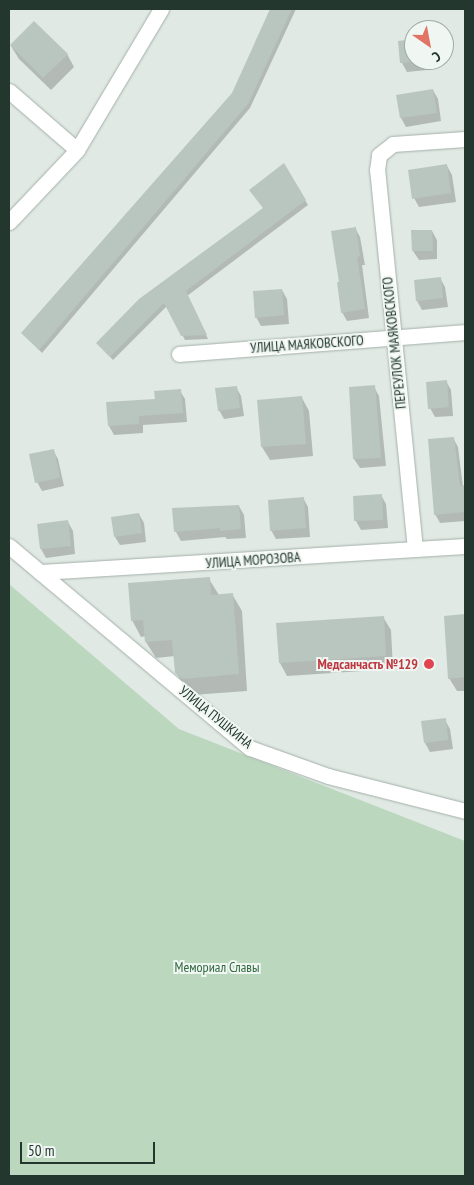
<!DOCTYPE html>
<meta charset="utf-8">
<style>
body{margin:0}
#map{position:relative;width:474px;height:1185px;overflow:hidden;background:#e0e9e4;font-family:"PT Sans Narrow",sans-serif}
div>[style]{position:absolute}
.green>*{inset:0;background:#bbd8bf}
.shadow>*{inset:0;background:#0003}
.building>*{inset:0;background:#b9c6bf}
.roads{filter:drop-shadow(0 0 1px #a4b0aa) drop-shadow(0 0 1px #a4b0aa)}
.street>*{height:15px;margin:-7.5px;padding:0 7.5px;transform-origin:7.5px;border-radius:7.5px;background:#fff}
.dots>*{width:14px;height:14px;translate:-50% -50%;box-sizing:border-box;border:2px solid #f0f6f2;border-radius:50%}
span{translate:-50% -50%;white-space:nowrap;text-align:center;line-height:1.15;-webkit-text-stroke:4px #f0f6f2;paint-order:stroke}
.street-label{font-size:14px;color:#23372f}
.health-label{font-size:14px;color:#be3a42;font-weight:700}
.right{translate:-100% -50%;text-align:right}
.park-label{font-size:14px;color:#316940}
.frame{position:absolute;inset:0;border:10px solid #23372f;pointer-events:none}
.north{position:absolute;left:404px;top:20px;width:50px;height:50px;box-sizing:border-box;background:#f0f6f2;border:1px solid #9eaaa4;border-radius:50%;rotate:147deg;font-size:14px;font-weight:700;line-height:20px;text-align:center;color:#23372f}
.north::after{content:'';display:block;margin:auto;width:18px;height:22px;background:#e27465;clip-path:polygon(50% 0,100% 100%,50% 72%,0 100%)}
.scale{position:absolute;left:20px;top:1142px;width:135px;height:22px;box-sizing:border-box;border:2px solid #23372f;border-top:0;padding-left:6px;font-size:15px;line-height:18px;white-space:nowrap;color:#23372f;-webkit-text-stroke:4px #f0f6f2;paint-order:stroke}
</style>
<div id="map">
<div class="green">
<div style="clip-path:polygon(9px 584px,179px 729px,465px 841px,465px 1176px,9px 1176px)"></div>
</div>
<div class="shadow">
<div style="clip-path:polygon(271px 9px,296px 9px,250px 108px,42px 353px,23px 333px,233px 94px)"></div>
<div style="clip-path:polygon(414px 40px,414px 60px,426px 60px,427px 70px,407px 72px,402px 63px,399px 42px)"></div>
<div style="clip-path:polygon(11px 46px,67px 54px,74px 67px,51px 90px,19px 59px)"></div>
<div style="clip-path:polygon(433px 90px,438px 99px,441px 121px,406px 127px,401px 118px,398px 96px)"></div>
<div style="clip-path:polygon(284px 165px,308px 205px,187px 296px,208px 339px,185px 340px,167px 306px,113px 360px,97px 343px,264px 209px)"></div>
<div style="clip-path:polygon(447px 166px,452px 175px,456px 202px,419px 207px,414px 198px)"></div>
<div style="clip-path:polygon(355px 228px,360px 237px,365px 265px,362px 265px,369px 318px,347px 321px,342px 312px,341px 283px)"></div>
<div style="clip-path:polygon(432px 231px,437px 240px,437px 259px,419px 260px,413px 251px)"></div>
<div style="clip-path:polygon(440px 278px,445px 287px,448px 307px,422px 310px,417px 301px,415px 281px)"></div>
<div style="clip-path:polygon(282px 290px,287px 299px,289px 324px,261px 326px,256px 317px)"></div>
<div style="clip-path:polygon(446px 381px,451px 390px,453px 416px,435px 417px,430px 408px)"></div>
<div style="clip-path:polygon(236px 387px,241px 396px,244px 416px,224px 419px,219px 410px)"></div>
<div style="clip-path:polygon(374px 387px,379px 396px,386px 466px,360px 468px,354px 459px,350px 389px)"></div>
<div style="clip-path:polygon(180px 391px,185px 399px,187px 422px,143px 425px,143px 433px,114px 435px,109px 426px,108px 403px,156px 400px)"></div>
<div style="clip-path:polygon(302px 398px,309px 411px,313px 456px,270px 460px,262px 447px)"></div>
<div style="clip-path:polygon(453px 438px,458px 447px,463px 487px,465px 486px,465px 521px,440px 523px,435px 514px)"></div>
<div style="clip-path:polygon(53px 450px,58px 459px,64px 486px,42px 491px,37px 482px)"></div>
<div style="clip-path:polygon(381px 495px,386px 504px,388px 528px,361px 530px,356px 521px,354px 497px)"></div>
<div style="clip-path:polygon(303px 498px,308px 507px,310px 537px,276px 539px,271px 530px)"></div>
<div style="clip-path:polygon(239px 506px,244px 515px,246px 538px,227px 539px,225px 537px,181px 541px,176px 532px,174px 510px)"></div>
<div style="clip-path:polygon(139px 514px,144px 523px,146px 542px,120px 545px,115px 537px)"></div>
<div style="clip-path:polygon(68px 522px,73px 531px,75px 554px,46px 558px,41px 549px)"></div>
<div style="clip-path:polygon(209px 579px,219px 595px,232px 594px,242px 611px,247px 691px,192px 695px,186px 689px,176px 672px,175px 656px,156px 658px,146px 642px,146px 636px,141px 637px,132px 620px)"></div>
<div style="clip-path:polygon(465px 616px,465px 691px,457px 691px,449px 678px,445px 617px)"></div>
<div style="clip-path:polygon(383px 617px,391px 630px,393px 669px,287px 676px,280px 663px,277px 624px)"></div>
<div style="clip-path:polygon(445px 720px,450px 729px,453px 749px,430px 752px,425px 743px)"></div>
</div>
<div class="building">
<div style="clip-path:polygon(270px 9px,292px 9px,248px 104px,39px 350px,21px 333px,232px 93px)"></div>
<div style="clip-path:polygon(34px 21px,68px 54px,43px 78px,10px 45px)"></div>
<div style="clip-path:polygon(414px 39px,414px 62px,400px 63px,398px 41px)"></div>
<div style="clip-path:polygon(433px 89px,437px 113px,400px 118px,396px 95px)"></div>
<div style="clip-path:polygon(284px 163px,306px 200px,186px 291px,207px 335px,181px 336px,164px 303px,110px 357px,96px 343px,139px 299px,263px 208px,249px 190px)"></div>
<div style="clip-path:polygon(447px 164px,451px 193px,412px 199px,408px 170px)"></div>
<div style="clip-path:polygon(356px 227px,360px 256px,357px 257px,365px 309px,341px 313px,337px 282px,339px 282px,331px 231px)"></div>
<div style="clip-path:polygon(411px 230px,432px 230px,433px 251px,412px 251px)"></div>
<div style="clip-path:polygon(441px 277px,443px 298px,416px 301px,414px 280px)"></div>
<div style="clip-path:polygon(282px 289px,284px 315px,255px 318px,253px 291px)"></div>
<div style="clip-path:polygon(447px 380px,449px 407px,428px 409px,426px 382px)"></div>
<div style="clip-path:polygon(375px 385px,381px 458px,353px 459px,349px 387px)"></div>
<div style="clip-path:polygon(237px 386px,240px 408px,218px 411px,215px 388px)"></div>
<div style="clip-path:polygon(181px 389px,183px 413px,139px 416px,139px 424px,108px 426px,106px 402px,155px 399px,154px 391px)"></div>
<div style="clip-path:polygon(302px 396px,306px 444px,261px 447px,257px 400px)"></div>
<div style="clip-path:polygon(454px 437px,460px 486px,465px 485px,465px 512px,434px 515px,428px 439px)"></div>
<div style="clip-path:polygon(54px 449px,60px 478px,35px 483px,29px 454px)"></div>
<div style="clip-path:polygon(382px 494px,383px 520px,354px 521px,353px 496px)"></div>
<div style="clip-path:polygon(304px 497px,306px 528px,270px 531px,268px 500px)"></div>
<div style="clip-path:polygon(239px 505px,241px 529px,220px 531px,220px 528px,174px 532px,172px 508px)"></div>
<div style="clip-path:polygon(139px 513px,142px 533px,114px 537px,111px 517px)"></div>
<div style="clip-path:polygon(68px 520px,71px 546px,40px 549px,37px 524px)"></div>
<div style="clip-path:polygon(210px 577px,211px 595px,233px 593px,239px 674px,182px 679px,175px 673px,172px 640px,145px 642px,143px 620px,131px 621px,128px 583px)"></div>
<div style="clip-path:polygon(465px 614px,465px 677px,448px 679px,444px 616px)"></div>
<div style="clip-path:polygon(384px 616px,386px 656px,279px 663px,276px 623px)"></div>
<div style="clip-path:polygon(446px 718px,448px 740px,424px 743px,421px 721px)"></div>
</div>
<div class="roads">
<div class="street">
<div style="left:9px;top:91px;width:90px;rotate:40.9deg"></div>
<div style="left:9px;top:222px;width:99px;rotate:-46.6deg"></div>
<div style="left:77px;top:150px;width:164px;rotate:-59.2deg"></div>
<div style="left:179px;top:354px;width:287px;rotate:-4.4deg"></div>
<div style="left:9px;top:546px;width:314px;rotate:40deg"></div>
<div style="left:250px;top:748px;width:83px;rotate:19.7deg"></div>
<div style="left:328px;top:776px;width:141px;rotate:14.3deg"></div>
<div style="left:415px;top:549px;width:381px;rotate:-95.7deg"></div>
<div style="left:377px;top:170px;width:15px;rotate:-82deg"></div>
<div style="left:379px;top:155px;width:18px;rotate:-38deg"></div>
<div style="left:393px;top:144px;width:72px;rotate:-4deg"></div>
<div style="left:40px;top:572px;width:426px;rotate:-3.5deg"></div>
</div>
</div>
<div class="dots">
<div style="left:429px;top:664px;background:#e0444e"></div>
</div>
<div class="street-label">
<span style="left:394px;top:343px;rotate:-96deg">ПЕРЕУЛОК МАЯКОВСКОГО</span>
<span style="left:307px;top:344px;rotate:-4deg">УЛИЦА МАЯКОВСКОГО</span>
<span style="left:253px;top:560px;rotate:-4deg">УЛИЦА МОРОЗОВА</span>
<span style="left:216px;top:717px;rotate:39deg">УЛИЦА ПУШКИНА</span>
</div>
<div class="health-label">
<span class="right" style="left:418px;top:664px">Медсанчасть №129</span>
</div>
<div class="park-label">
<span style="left:217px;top:967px">Мемориал Славы</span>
</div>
<div class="frame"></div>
<div class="north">С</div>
<div class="scale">50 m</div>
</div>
